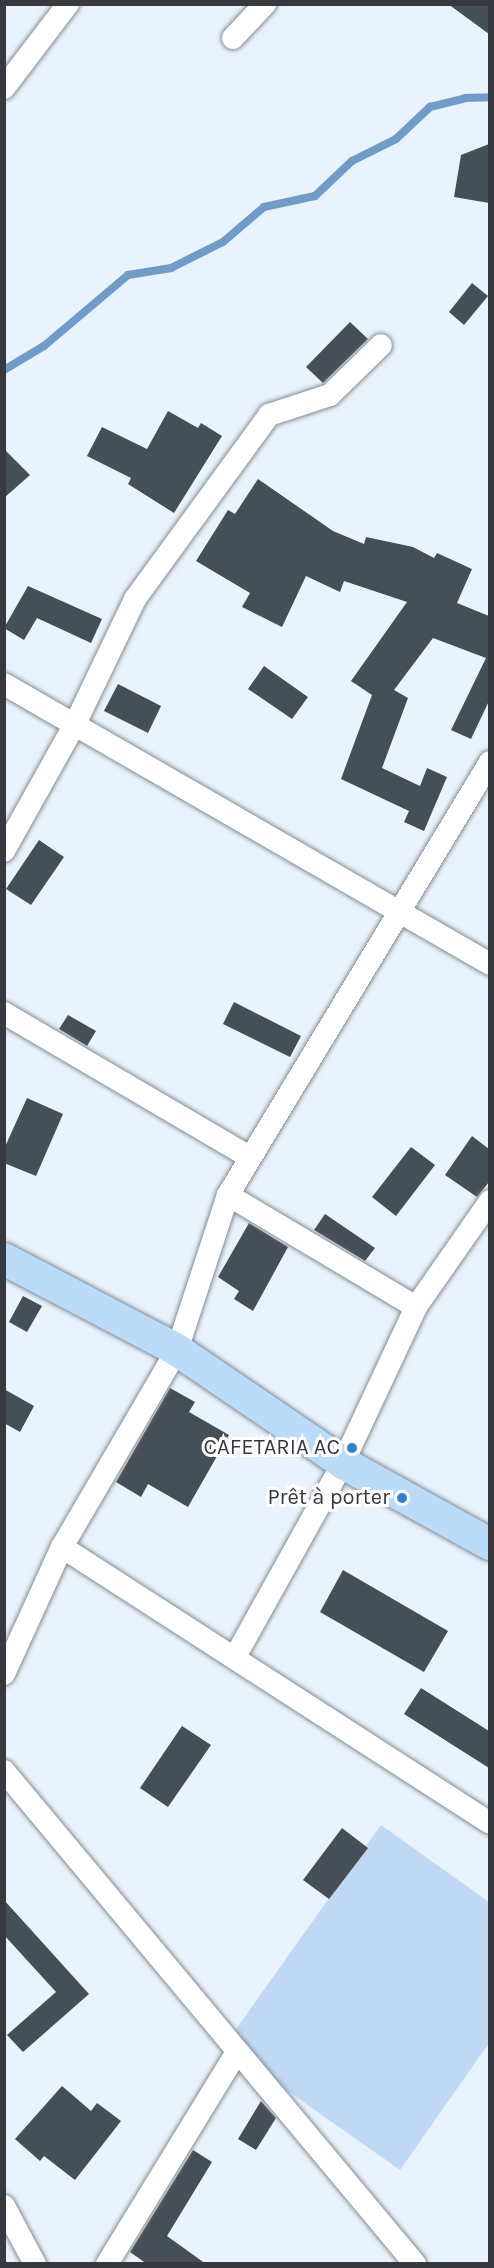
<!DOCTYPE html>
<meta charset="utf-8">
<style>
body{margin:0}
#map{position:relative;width:494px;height:2268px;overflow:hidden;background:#e9f3fd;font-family:Karla,sans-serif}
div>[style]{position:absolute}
.green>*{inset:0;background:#bfd9f5}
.stream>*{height:8px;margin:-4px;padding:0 4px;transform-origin:4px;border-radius:4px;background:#709cc9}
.building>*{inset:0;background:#464e56}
.roads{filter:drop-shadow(0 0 2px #838c95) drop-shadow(0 0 2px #838c95)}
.street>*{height:22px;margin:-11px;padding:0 11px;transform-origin:11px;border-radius:11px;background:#fff}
.secondary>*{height:32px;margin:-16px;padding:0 16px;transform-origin:16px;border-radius:16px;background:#bbdcf8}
.dots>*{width:16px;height:16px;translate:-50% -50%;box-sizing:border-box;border:3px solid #fff;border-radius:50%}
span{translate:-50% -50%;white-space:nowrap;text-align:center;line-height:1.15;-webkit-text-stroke:6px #fff;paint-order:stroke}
.poi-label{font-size:22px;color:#363a3e}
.right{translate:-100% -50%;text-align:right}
.frame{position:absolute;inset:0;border:6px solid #363a3e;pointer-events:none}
</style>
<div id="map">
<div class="green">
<div style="clip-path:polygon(381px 1825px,489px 1902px,489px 2043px,400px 2170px,224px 2046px)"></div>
</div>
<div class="stream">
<div style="left:4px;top:370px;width:47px;rotate:-31deg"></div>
<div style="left:44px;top:346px;width:110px;rotate:-40.2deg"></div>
<div style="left:128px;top:275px;width:44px;rotate:-9.2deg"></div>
<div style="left:171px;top:268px;width:58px;rotate:-26.6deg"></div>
<div style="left:223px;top:242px;width:54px;rotate:-40.5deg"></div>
<div style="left:264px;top:207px;width:52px;rotate:-12.2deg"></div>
<div style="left:315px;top:196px;width:51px;rotate:-43.4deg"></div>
<div style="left:352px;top:161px;width:49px;rotate:-26.6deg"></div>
<div style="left:396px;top:139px;width:47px;rotate:-43.3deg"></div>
<div style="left:430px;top:107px;width:36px;rotate:-14deg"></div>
<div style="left:465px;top:98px;width:25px;rotate:-2deg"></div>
</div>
<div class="building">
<div style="clip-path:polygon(448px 4px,489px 4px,489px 34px)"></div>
<div style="clip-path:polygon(489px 144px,489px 203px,454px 197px,461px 155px)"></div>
<div style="clip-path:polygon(472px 283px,488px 296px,464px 325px,449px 312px)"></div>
<div style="clip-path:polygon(350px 322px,368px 339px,323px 383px,306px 367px)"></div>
<div style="clip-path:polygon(168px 411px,198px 428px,201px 423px,222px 436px,174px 513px,128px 484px,131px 478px,87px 456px,102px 427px,147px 449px)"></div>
<div style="clip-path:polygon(4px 449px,30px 475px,4px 498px)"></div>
<div style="clip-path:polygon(258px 479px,333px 531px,364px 544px,366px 537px,413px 547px,434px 558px,437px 553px,472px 569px,457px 603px,489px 616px,489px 701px,471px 739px,451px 730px,486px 658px,433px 638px,394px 690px,408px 698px,382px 768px,420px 786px,427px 768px,447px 777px,424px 831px,404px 822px,409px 811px,341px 779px,372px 695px,351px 681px,407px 602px,344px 581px,340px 592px,306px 576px,282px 627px,242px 607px,250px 593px,196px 561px,228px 510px,235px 514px)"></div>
<div style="clip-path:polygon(28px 586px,102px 619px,91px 643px,37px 618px,24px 640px,4px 628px)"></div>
<div style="clip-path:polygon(264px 666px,308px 697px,292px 719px,248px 689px)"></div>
<div style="clip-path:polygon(118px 684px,161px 706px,148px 733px,104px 711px)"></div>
<div style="clip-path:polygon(39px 840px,64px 857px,31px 905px,6px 889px)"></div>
<div style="clip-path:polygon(234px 1002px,301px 1036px,290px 1057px,223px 1024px)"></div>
<div style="clip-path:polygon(68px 1015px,96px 1031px,87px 1046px,59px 1029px)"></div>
<div style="clip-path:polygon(27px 1098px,63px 1114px,36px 1176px,4px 1163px,4px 1149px)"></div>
<div style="clip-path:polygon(472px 1136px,489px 1149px,489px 1182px,477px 1197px,445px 1175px)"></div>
<div style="clip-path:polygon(411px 1147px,435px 1165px,396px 1216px,372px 1197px)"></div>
<div style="clip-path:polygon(325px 1214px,375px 1248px,365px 1261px,314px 1230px)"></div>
<div style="clip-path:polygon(249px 1223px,288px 1247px,253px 1311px,234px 1299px,239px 1291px,218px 1277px)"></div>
<div style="clip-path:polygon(23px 1296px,42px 1306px,27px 1332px,9px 1322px)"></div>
<div style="clip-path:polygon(170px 1388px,195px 1402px,189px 1412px,229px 1435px,188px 1507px,148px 1484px,141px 1497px,116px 1482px)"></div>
<div style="clip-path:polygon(4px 1389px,34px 1406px,20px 1432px,4px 1423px)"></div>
<div style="clip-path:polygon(343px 1570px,448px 1631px,424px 1672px,320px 1612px)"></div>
<div style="clip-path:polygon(421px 1688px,489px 1731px,489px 1768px,404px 1714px)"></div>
<div style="clip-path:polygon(182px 1726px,211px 1745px,168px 1807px,140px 1788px)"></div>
<div style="clip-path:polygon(342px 1828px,368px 1848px,329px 1899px,303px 1880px)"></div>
<div style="clip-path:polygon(4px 1900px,89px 1994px,23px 2052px,7px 2035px,56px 1992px,4px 1935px)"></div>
<div style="clip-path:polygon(62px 2086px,91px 2111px,97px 2103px,121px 2121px,75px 2180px,44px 2156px,40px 2161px,15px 2139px)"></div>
<div style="clip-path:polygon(261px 2101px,276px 2118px,256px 2150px,238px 2139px)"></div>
<div style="clip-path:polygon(193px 2150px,212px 2162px,167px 2236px,206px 2264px,147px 2264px,130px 2252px)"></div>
</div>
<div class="roads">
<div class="street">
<div style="left:233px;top:38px;width:47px;rotate:-46.7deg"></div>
<div style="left:4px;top:88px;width:106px;rotate:-52.7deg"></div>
<div style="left:4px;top:684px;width:561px;rotate:29.95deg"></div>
<div style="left:4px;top:851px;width:143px;rotate:-60.8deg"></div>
<div style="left:74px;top:726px;width:141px;rotate:-64.3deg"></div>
<div style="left:135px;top:599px;width:228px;rotate:-53.9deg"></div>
<div style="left:269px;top:415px;width:64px;rotate:-18.2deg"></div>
<div style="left:330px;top:395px;width:71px;rotate:-44.4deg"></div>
<div style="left:4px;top:1013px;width:284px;rotate:30.4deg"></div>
<div style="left:228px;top:1195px;width:219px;rotate:30.8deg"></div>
<div style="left:62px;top:1547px;width:509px;rotate:32.82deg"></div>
<div style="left:235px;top:1657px;width:222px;rotate:-60.9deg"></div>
<div style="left:343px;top:1463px;width:172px;rotate:-64.9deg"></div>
<div style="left:416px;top:1307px;width:129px;rotate:-55.1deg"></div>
<div style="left:4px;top:1674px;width:140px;rotate:-65.5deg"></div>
<div style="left:62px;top:1547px;width:228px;rotate:-59.7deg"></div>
<div style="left:177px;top:1350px;width:163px;rotate:-71.8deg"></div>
<div style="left:228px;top:1195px;width:506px;rotate:-58.82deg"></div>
<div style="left:4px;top:1771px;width:642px;rotate:50.18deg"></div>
<div style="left:4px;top:2206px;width:66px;rotate:61.9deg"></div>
<div style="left:107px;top:2264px;width:249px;rotate:-58.5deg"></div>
</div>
<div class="secondary">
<div style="left:4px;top:1259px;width:195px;rotate:27.7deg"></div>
<div style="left:177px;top:1350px;width:201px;rotate:34.2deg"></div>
<div style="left:343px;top:1463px;width:168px;rotate:28.9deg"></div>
</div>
</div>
<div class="dots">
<div style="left:352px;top:1448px;background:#2c82d0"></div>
<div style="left:402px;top:1498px;background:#2c82d0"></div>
</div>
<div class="poi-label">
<span class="right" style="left:340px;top:1448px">CAFETARIA AC</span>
<span class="right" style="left:390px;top:1498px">Prêt à porter</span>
</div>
<div class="frame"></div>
</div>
